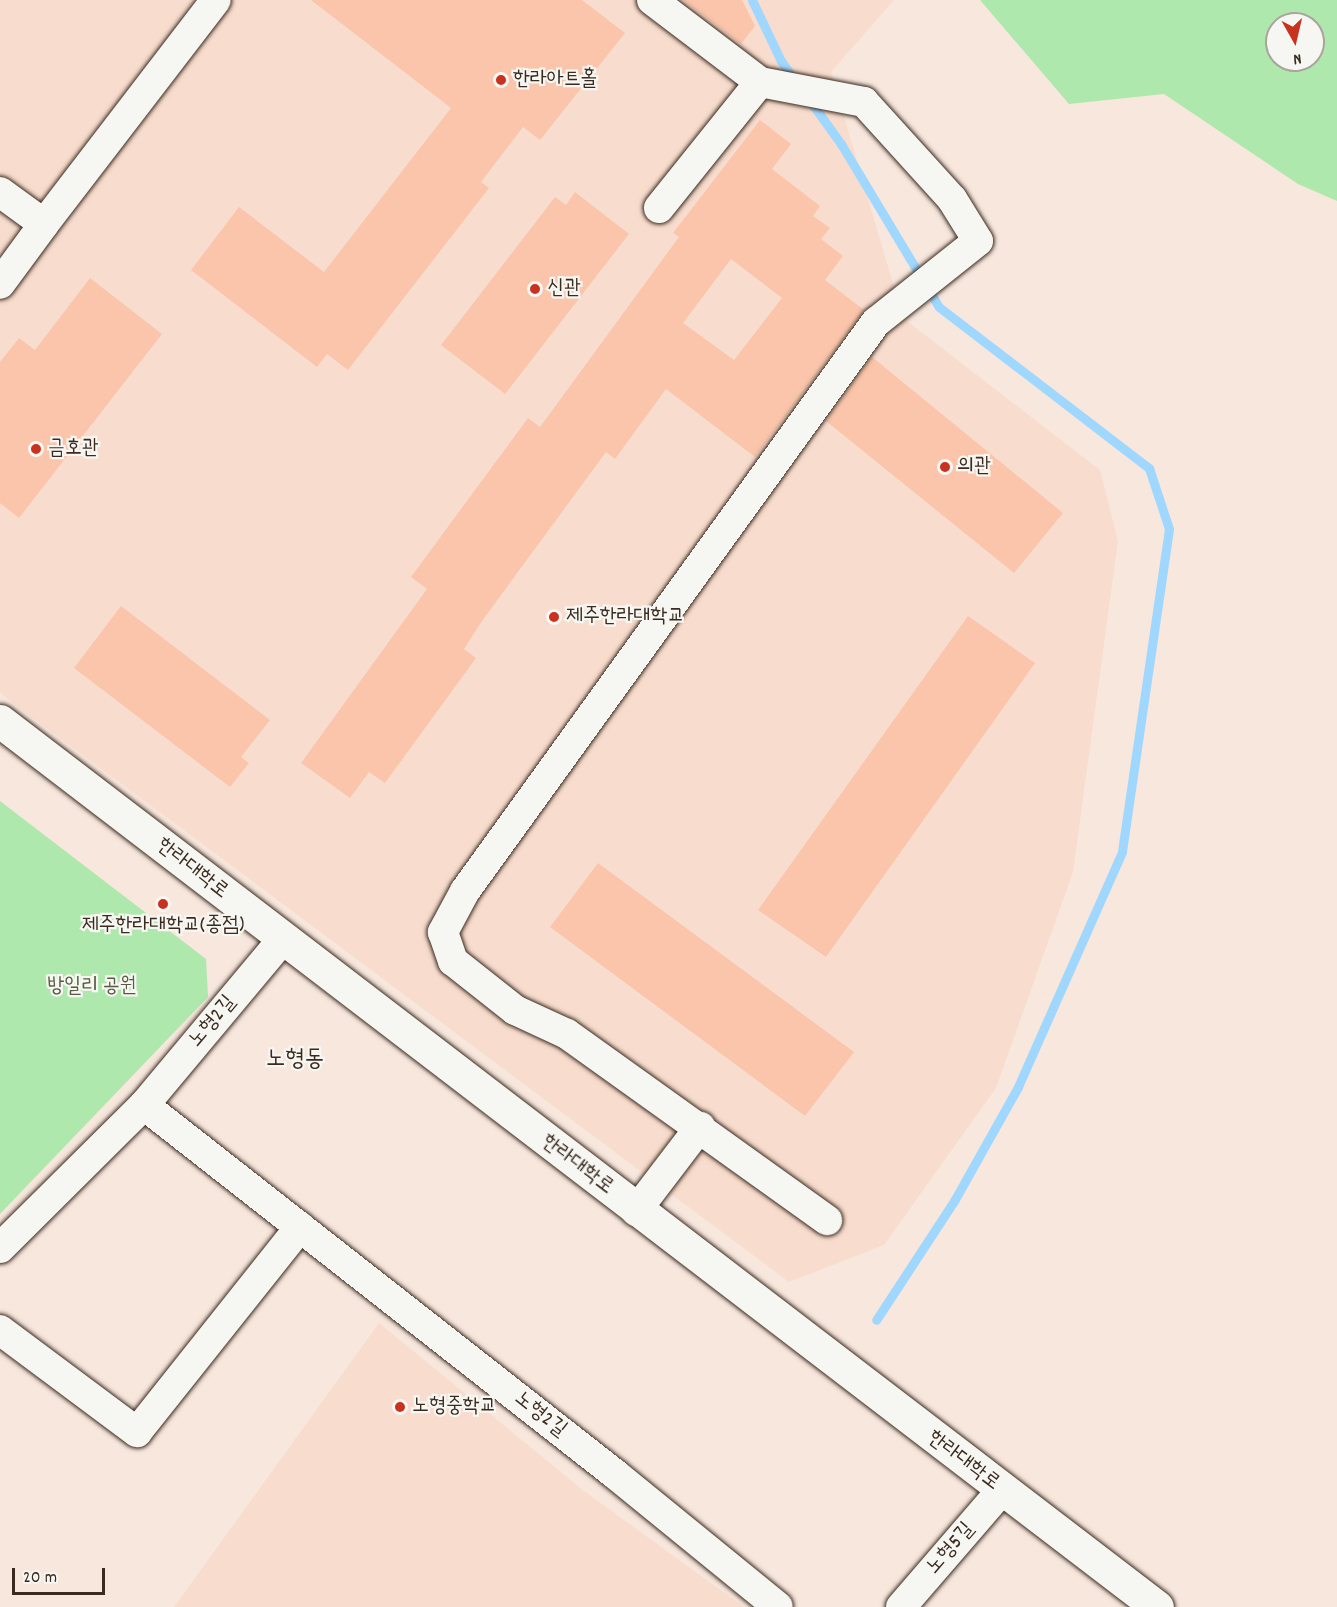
<!DOCTYPE html>
<meta charset="utf-8">
<style>
body{margin:0}
#map{position:relative;width:1337px;height:1607px;overflow:hidden;background:#f7e7dd;font-family:Dekko,"Poor Story",sans-serif}
div>[style]{position:absolute}
.built>*{inset:0;background:#f8ddce}
.green>*{inset:0;background:#afe8ac}
.stream>*{height:9px;margin:-4.5px;padding:0 4.5px;transform-origin:4.5px;border-radius:4.5px;background:#9fd7ff}
.building>*{inset:0;background:#fac5ab}
.roads{filter:drop-shadow(0 0 2px #3b2a1e) drop-shadow(0 0 2px #3b2a1e)}
.minor>*{height:30px;margin:-15px;padding:0 15px;transform-origin:15px;border-radius:15px;background:#f6f6f2}
.major>*{height:33px;margin:-16.5px;padding:0 16.5px;transform-origin:16.5px;border-radius:16.5px;background:#f6f6f2}
.dots>*{width:16px;height:16px;translate:-50% -50%;box-sizing:border-box;border:3px solid #f6f6f2;border-radius:50%}
span{translate:-50% -50%;white-space:nowrap;text-align:center;line-height:1.15;-webkit-text-stroke:4.5px #f6f6f2;paint-order:stroke}
.poi-label{font-size:21px;color:#3b2a1e}
.left{translate:0 -50%;text-align:left}
.street-label{font-size:21px;color:#3b2a1e}
.park-label{font-size:21px;color:#585a42}
.quarter-label{font-size:24px;color:#3b2a1e}
.north{position:absolute;left:1265px;top:12px;width:60px;height:60px;box-sizing:border-box;background:#f6f6f2;border:2px solid #aba49d;border-radius:50%;rotate:172deg;font-size:16px;font-weight:700;line-height:24px;text-align:center;color:#3b2a1e}
.north::after{content:'';display:block;margin:auto;width:21px;height:27px;background:#c8321e;clip-path:polygon(50% 0,100% 100%,50% 72%,0 100%)}
.scale{position:absolute;left:12px;top:1568px;width:93px;height:27px;box-sizing:border-box;border:3px solid #3b2a1e;border-top:0;padding-left:8px;font-size:18px;line-height:21px;white-space:nowrap;color:#3b2a1e;-webkit-text-stroke:4px #f6f6f2;paint-order:stroke}
</style>
<div id="map">
<div class="built">
<div style="clip-path:polygon(0 0,894px 0,831px 72px,903px 318px,1100px 470px,1118px 541px,1073px 872px,996px 1088px,884px 1245px,789px 1282px,0 693px)"></div>
<div style="clip-path:polygon(379px 1323px,584px 1491px,744px 1607px,174px 1607px)"></div>
</div>
<div class="green">
<div style="clip-path:polygon(evenodd,980px 0,1337px 0,1337px 201px,1298px 184px,1164px 94px,1069px 104px,980px 0,1277px 24px,1313px 24px,1313px 60px,1277px 60px,1277px 24px)"></div>
<div style="clip-path:polygon(0 801px,206px 959px,208px 997px,0 1214px)"></div>
</div>
<div class="stream">
<div style="left:752px;top:0;width:68px;rotate:64.6deg"></div>
<div style="left:781px;top:61px;width:26px;rotate:54deg"></div>
<div style="left:808px;top:98px;width:57px;rotate:54.3deg"></div>
<div style="left:841px;top:144px;width:190px;rotate:59deg"></div>
<div style="left:939px;top:307px;width:265px;rotate:37.5deg"></div>
<div style="left:1149px;top:468px;width:64px;rotate:71.8deg"></div>
<div style="left:1169px;top:529px;width:326px;rotate:98.3deg"></div>
<div style="left:1122px;top:852px;width:257px;rotate:113.9deg"></div>
<div style="left:1018px;top:1087px;width:131px;rotate:119.3deg"></div>
<div style="left:954px;top:1201px;width:142px;rotate:123.2deg"></div>
</div>
<div class="building">
<div style="clip-path:polygon(311px 0,582px 0,625px 33px,540px 140px,523px 127px,481px 182px,489px 188px,348px 370px,327px 354px,317px 367px,191px 270px,239px 207px,324px 272px,451px 108px)"></div>
<div style="clip-path:polygon(683px 0,742px 0,755px 26px,741px 44px)"></div>
<div style="clip-path:polygon(evenodd,760px 120px,791px 144px,772px 169px,820px 206px,813px 216px,830px 228px,821px 239px,843px 256px,825px 280px,864px 310px,755px 457px,666px 389px,615px 459px,606px 452px,482px 621px,464px 649px,476px 658px,385px 783px,369px 772px,350px 798px,301px 763px,427px 589px,411px 577px,528px 418px,540px 427px,679px 237px,673px 233px,760px 120px,731px 259px,782px 298px,734px 360px,683px 323px,731px 259px)"></div>
<div style="clip-path:polygon(575px 192px,629px 234px,505px 394px,441px 345px,555px 197px,566px 205px)"></div>
<div style="clip-path:polygon(90px 278px,162px 334px,19px 518px,0 503px,0 362px,19px 338px,35px 350px)"></div>
<div style="clip-path:polygon(872px 357px,1063px 513px,1014px 573px,826px 421px)"></div>
<div style="clip-path:polygon(121px 606px,270px 720px,241px 757px,249px 763px,230px 787px,74px 668px)"></div>
<div style="clip-path:polygon(968px 616px,1035px 663px,826px 957px,758px 910px)"></div>
<div style="clip-path:polygon(598px 863px,854px 1052px,805px 1116px,550px 927px)"></div>
</div>
<div class="roads">
<div class="minor">
<div style="left:652px;top:0;width:136px;rotate:37.2deg"></div>
<div style="left:760px;top:82px;width:106px;rotate:10.9deg"></div>
<div style="left:864px;top:102px;width:131px;rotate:47.8deg"></div>
<div style="left:952px;top:199px;width:49px;rotate:58.2deg"></div>
<div style="left:978px;top:241px;width:130px;rotate:141.5deg"></div>
<div style="left:876px;top:322px;width:702px;rotate:125.84deg"></div>
<div style="left:465px;top:891px;width:47px;rotate:118.2deg"></div>
<div style="left:443px;top:932px;width:31px;rotate:71deg"></div>
<div style="left:453px;top:961px;width:79px;rotate:38.3deg"></div>
<div style="left:515px;top:1010px;width:57px;rotate:24.8deg"></div>
<div style="left:567px;top:1034px;width:320px;rotate:35.6deg"></div>
<div style="left:0;top:192px;width:54px;rotate:36deg"></div>
<div style="left:44px;top:224px;width:74px;rotate:126.3deg"></div>
<div style="left:659px;top:208px;width:161px;rotate:-51.3deg"></div>
<div style="left:44px;top:224px;width:282px;rotate:-52.5deg"></div>
<div style="left:144px;top:1105px;width:598px;rotate:38.08deg"></div>
<div style="left:615px;top:1474px;width:210px;rotate:39.2deg"></div>
<div style="left:636px;top:1211px;width:106px;rotate:-52.7deg"></div>
<div style="left:0;top:1248px;width:203px;rotate:-44.8deg"></div>
<div style="left:144px;top:1105px;width:217px;rotate:-50.1deg"></div>
<div style="left:0;top:1330px;width:171px;rotate:36.7deg"></div>
<div style="left:137px;top:1432px;width:262px;rotate:-51.5deg"></div>
<div style="left:901px;top:1607px;width:155px;rotate:-49.2deg"></div>
</div>
<div class="major">
<div style="left:0;top:721px;width:1457px;rotate:37.44deg"></div>
</div>
</div>
<div class="dots">
<div style="left:501px;top:80px;background:#c8321e"></div>
<div style="left:535px;top:289px;background:#c8321e"></div>
<div style="left:36px;top:449px;background:#c8321e"></div>
<div style="left:945px;top:467px;background:#c8321e"></div>
<div style="left:554px;top:617px;background:#c8321e"></div>
<div style="left:163px;top:904px;background:#c8321e"></div>
<div style="left:400px;top:1407px;background:#c8321e"></div>
</div>
<div class="poi-label">
<span class="left" style="left:513px;top:80px">한라아트홀</span>
<span class="left" style="left:547px;top:289px">신관</span>
<span class="left" style="left:48px;top:449px">금호관</span>
<span class="left" style="left:957px;top:467px">의관</span>
<span class="left" style="left:566px;top:617px">제주한라대학교</span>
<span style="left:163px;top:926px">제주한라대학교(종점)</span>
<span class="left" style="left:412px;top:1407px">노형중학교</span>
</div>
<div class="street-label">
<span style="left:192px;top:869px;rotate:38deg">한라대학로</span>
<span style="left:213px;top:1022px;rotate:-50deg">노형2길</span>
<span style="left:577px;top:1165px;rotate:37deg">한라대학로</span>
<span style="left:540px;top:1415px;rotate:38deg">노형2길</span>
<span style="left:963px;top:1461px;rotate:37deg">한라대학로</span>
<span style="left:951px;top:1549px;rotate:-49deg">노형5길</span>
</div>
<div class="park-label">
<span style="left:92px;top:987px">방일리 공원</span>
</div>
<div class="quarter-label">
<span style="left:295px;top:1061px">노형동</span>
</div>
<div class="north">N</div>
<div class="scale">20 m</div>
</div>
